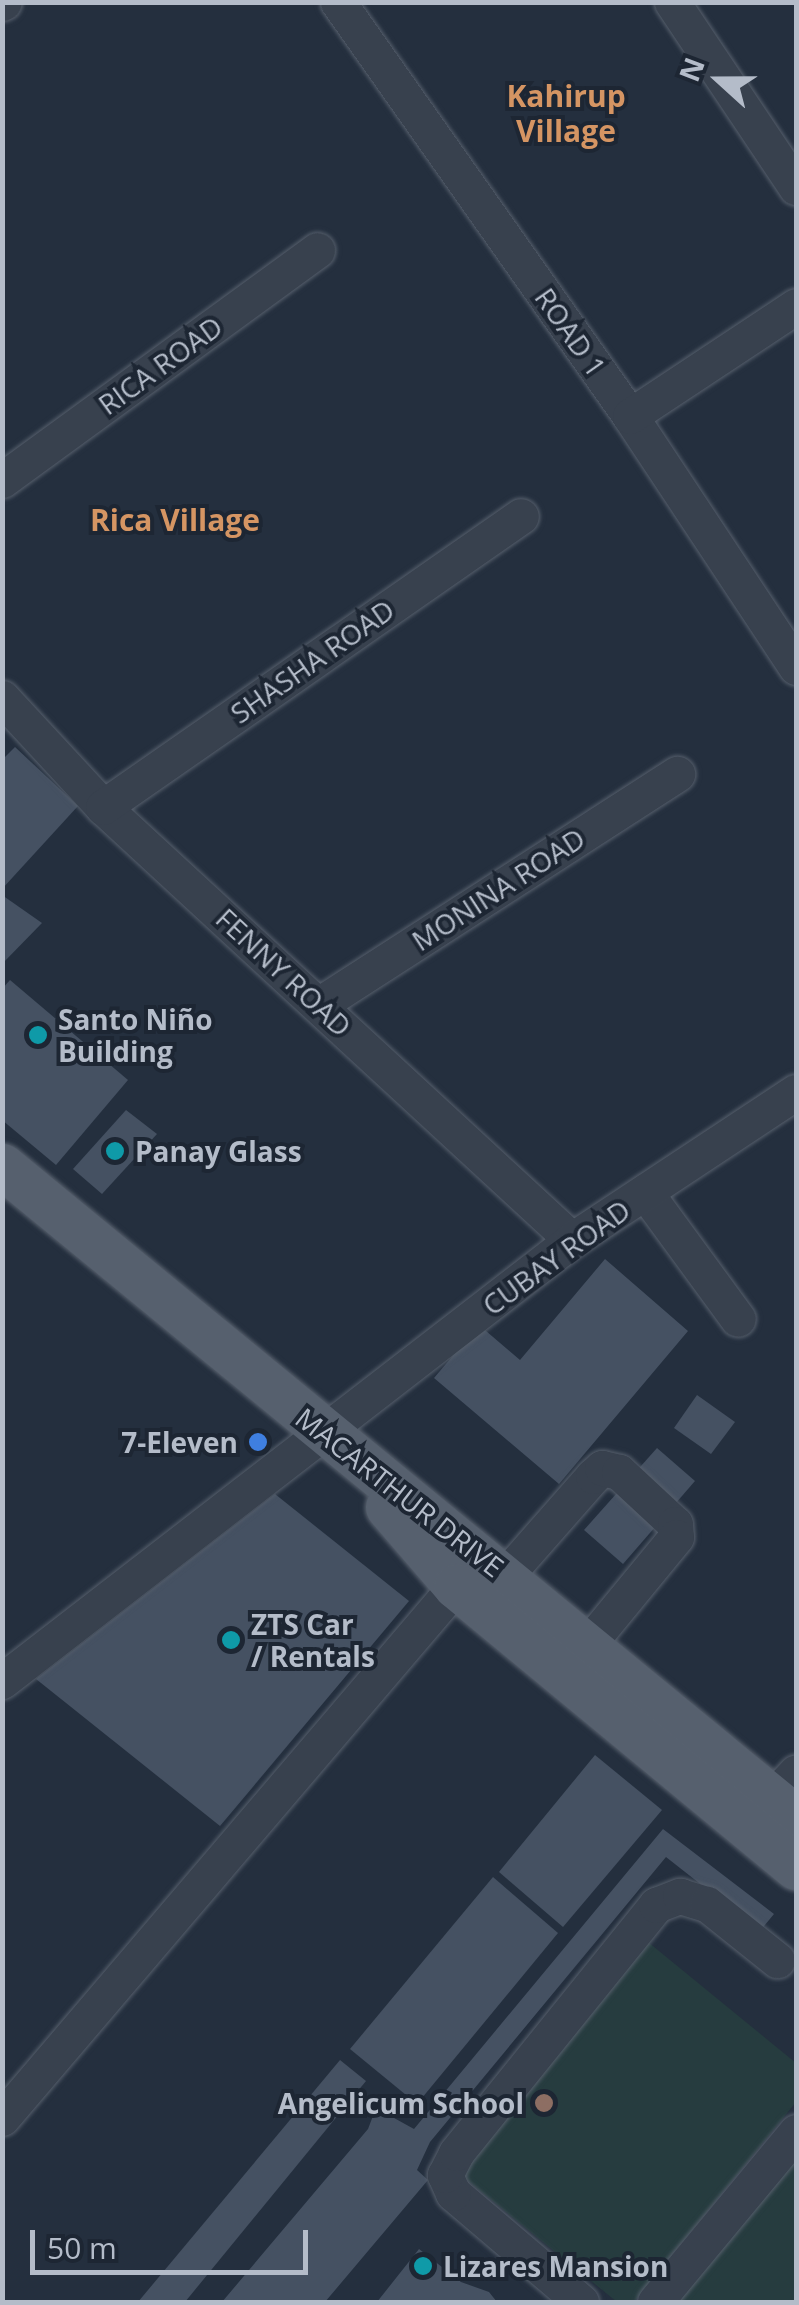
<!DOCTYPE html>
<meta charset="utf-8">
<style>
body{margin:0}
#map{position:relative;width:799px;height:2305px;overflow:hidden;background:#242f3e;font-family:"Open Sans",sans-serif}
div>[style]{position:absolute}
.green>*{inset:0;background:#263c3f}
.building>*{inset:0;background:#455162}
.roads{filter:drop-shadow(0 0 2px #565f6c) drop-shadow(0 0 2px #565f6c)}
.minor>*{height:35px;margin:-17.5px;padding:0 17.5px;transform-origin:17.5px;border-radius:17.5px;background:#38414e}
.major>*{height:45px;margin:-22.5px;padding:0 22.5px;transform-origin:22.5px;border-radius:22.5px;background:#56606e}
.dots>*{width:28px;height:28px;translate:-50% -50%;box-sizing:border-box;border:5px solid #1d2633;border-radius:50%}
span{translate:-50% -50%;white-space:nowrap;text-align:center;line-height:1.15;-webkit-text-stroke:8px #1d2633;paint-order:stroke}
.street-label{font-size:28px;color:#b4bcc9}
.poi-label{font-size:28px;color:#b4bcc9;font-weight:700}
.left{translate:0 -50%;text-align:left}
.right{translate:-100% -50%;text-align:right}
.neighbourhood-label{font-size:30px;color:#d59563;font-weight:700}
.frame{position:absolute;inset:0;border:5px solid #b4bcc9;pointer-events:none}
.north{position:absolute;left:669px;top:30px;width:100px;height:100px;-webkit-text-stroke:8px #1d2633;paint-order:stroke;rotate:291deg;font-size:28px;font-weight:700;line-height:40px;text-align:center;color:#b4bcc9}
.north::after{content:'';display:block;margin:auto;width:35px;height:45px;background:#b4bcc9;clip-path:polygon(50% 0,100% 100%,50% 72%,0 100%)}
.scale{position:absolute;left:30px;top:2230px;width:278px;height:45px;box-sizing:border-box;border:5px solid #b4bcc9;border-top:0;padding-left:12px;font-size:30px;line-height:35px;white-space:nowrap;color:#b4bcc9;-webkit-text-stroke:8px #1d2633;paint-order:stroke}
</style>
<div id="map">
<div class="green">
<div style="clip-path:polygon(648px 1942px,796px 2063px,796px 2102px,634px 2302px,617px 2302px,459px 2174px)"></div>
<div style="clip-path:polygon(796px 2156px,796px 2302px,678px 2302px)"></div>
</div>
<div class="building">
<div style="clip-path:polygon(15px 747px,78px 806px,2px 889px,2px 760px)"></div>
<div style="clip-path:polygon(2px 895px,42px 923px,2px 964px)"></div>
<div style="clip-path:polygon(10px 980px,128px 1080px,56px 1165px,2px 1120px,2px 989px)"></div>
<div style="clip-path:polygon(126px 1110px,157px 1134px,102px 1194px,73px 1169px)"></div>
<div style="clip-path:polygon(605px 1259px,688px 1331px,559px 1484px,434px 1378px,479px 1325px,520px 1360px)"></div>
<div style="clip-path:polygon(697px 1395px,735px 1422px,711px 1454px,674px 1428px)"></div>
<div style="clip-path:polygon(657px 1448px,695px 1481px,623px 1564px,584px 1530px)"></div>
<div style="clip-path:polygon(275px 1494px,409px 1601px,220px 1826px,36px 1679px)"></div>
<div style="clip-path:polygon(595px 1755px,662px 1810px,563px 1927px,499px 1872px)"></div>
<div style="clip-path:polygon(663px 1829px,774px 1914px,760px 1931px,666px 1857px,430px 2142px,417px 2170px,428px 2180px,325px 2302px,222px 2302px,368px 2129px,376px 2108px,414px 2129px)"></div>
<div style="clip-path:polygon(493px 1877px,558px 1933px,417px 2104px,350px 2049px)"></div>
<div style="clip-path:polygon(340px 2060px,366px 2081px,185px 2302px,138px 2302px)"></div>
<div style="clip-path:polygon(419px 2249px,461px 2282px,489px 2292px,497px 2302px,377px 2302px)"></div>
</div>
<div class="roads">
<div class="minor">
<div style="left:338px;top:2px;width:507px;rotate:54.8deg"></div>
<div style="left:630px;top:416px;width:301px;rotate:56.5deg"></div>
<div style="left:672px;top:2px;width:223px;rotate:56.2deg"></div>
<div style="left:2px;top:3px;width:2px;rotate:-27deg"></div>
<div style="left:630px;top:416px;width:199px;rotate:-33.5deg"></div>
<div style="left:2px;top:480px;width:390px;rotate:-36.1deg"></div>
<div style="left:2px;top:698px;width:149px;rotate:47.2deg"></div>
<div style="left:103px;top:807px;width:638px;rotate:42.71deg"></div>
<div style="left:103px;top:807px;width:509px;rotate:-34.84deg"></div>
<div style="left:320px;top:1004px;width:425px;rotate:-32.8deg"></div>
<div style="left:645px;top:1192px;width:157px;rotate:53.8deg"></div>
<div style="left:506px;top:1575px;width:132px;rotate:-48.7deg"></div>
<div style="left:593px;top:1476px;width:12px;rotate:-42deg"></div>
<div style="left:602px;top:1468px;width:17px;rotate:13deg"></div>
<div style="left:619px;top:1472px;width:76px;rotate:42.9deg"></div>
<div style="left:675px;top:1524px;width:13px;rotate:86deg"></div>
<div style="left:676px;top:1537px;width:139px;rotate:129.4deg"></div>
<div style="left:2px;top:1681px;width:721px;rotate:-37.73deg"></div>
<div style="left:572px;top:1240px;width:268px;rotate:-33.5deg"></div>
<div style="left:772px;top:1798px;width:35px;rotate:-47deg"></div>
<div style="left:2px;top:2118px;width:724px;rotate:-49.54deg"></div>
<div style="left:581px;top:2302px;width:168px;rotate:-139.6deg"></div>
<div style="left:453px;top:2193px;width:20px;rotate:-114deg"></div>
<div style="left:445px;top:2175px;width:25px;rotate:-63deg"></div>
<div style="left:456px;top:2153px;width:319px;rotate:-51.1deg"></div>
<div style="left:656px;top:1905px;width:26px;rotate:-21deg"></div>
<div style="left:680px;top:1896px;width:28px;rotate:17deg"></div>
<div style="left:707px;top:1904px;width:90px;rotate:38.7deg"></div>
<div style="left:655px;top:2302px;width:221px;rotate:-50.3deg"></div>
</div>
<div class="major">
<div style="left:2px;top:1166px;width:1027px;rotate:39.39deg"></div>
<div style="left:388px;top:1507px;width:104px;rotate:49.3deg"></div>
<div style="left:456px;top:1586px;width:441px;rotate:39.6deg"></div>
</div>
</div>
<div class="dots">
<div style="left:38px;top:1035px;background:#0f9aa8"></div>
<div style="left:115px;top:1151px;background:#0f9aa8"></div>
<div style="left:258px;top:1442px;background:#3f7fe0"></div>
<div style="left:231px;top:1640px;background:#0f9aa8"></div>
<div style="left:544px;top:2103px;background:#8d6e63"></div>
<div style="left:423px;top:2266px;background:#0f9aa8"></div>
</div>
<div class="street-label">
<span style="left:571px;top:332px;rotate:55deg">ROAD 1</span>
<span style="left:160px;top:365px;rotate:-36deg">RICA ROAD</span>
<span style="left:312px;top:661px;rotate:-35deg">SHASHA ROAD</span>
<span style="left:498px;top:889px;rotate:-33deg">MONINA ROAD</span>
<span style="left:284px;top:972px;rotate:43deg">FENNY ROAD</span>
<span style="left:556px;top:1257px;rotate:-36deg">CUBAY ROAD</span>
<span style="left:400px;top:1492px;rotate:38deg">MACARTHUR DRIVE</span>
</div>
<div class="poi-label">
<span class="left" style="left:58px;top:1035px">Santo Niño<br>Building</span>
<span class="left" style="left:135px;top:1151px">Panay Glass</span>
<span class="right" style="left:238px;top:1442px">7-Eleven</span>
<span class="left" style="left:251px;top:1640px">ZTS Car<br>/ Rentals</span>
<span class="right" style="left:524px;top:2103px">Angelicum School</span>
<span class="left" style="left:443px;top:2266px">Lizares Mansion</span>
</div>
<div class="neighbourhood-label">
<span style="left:566px;top:113px">Kahirup<br>Village</span>
<span style="left:175px;top:520px">Rica Village</span>
</div>
<div class="frame"></div>
<div class="north">N</div>
<div class="scale">50 m</div>
</div>
